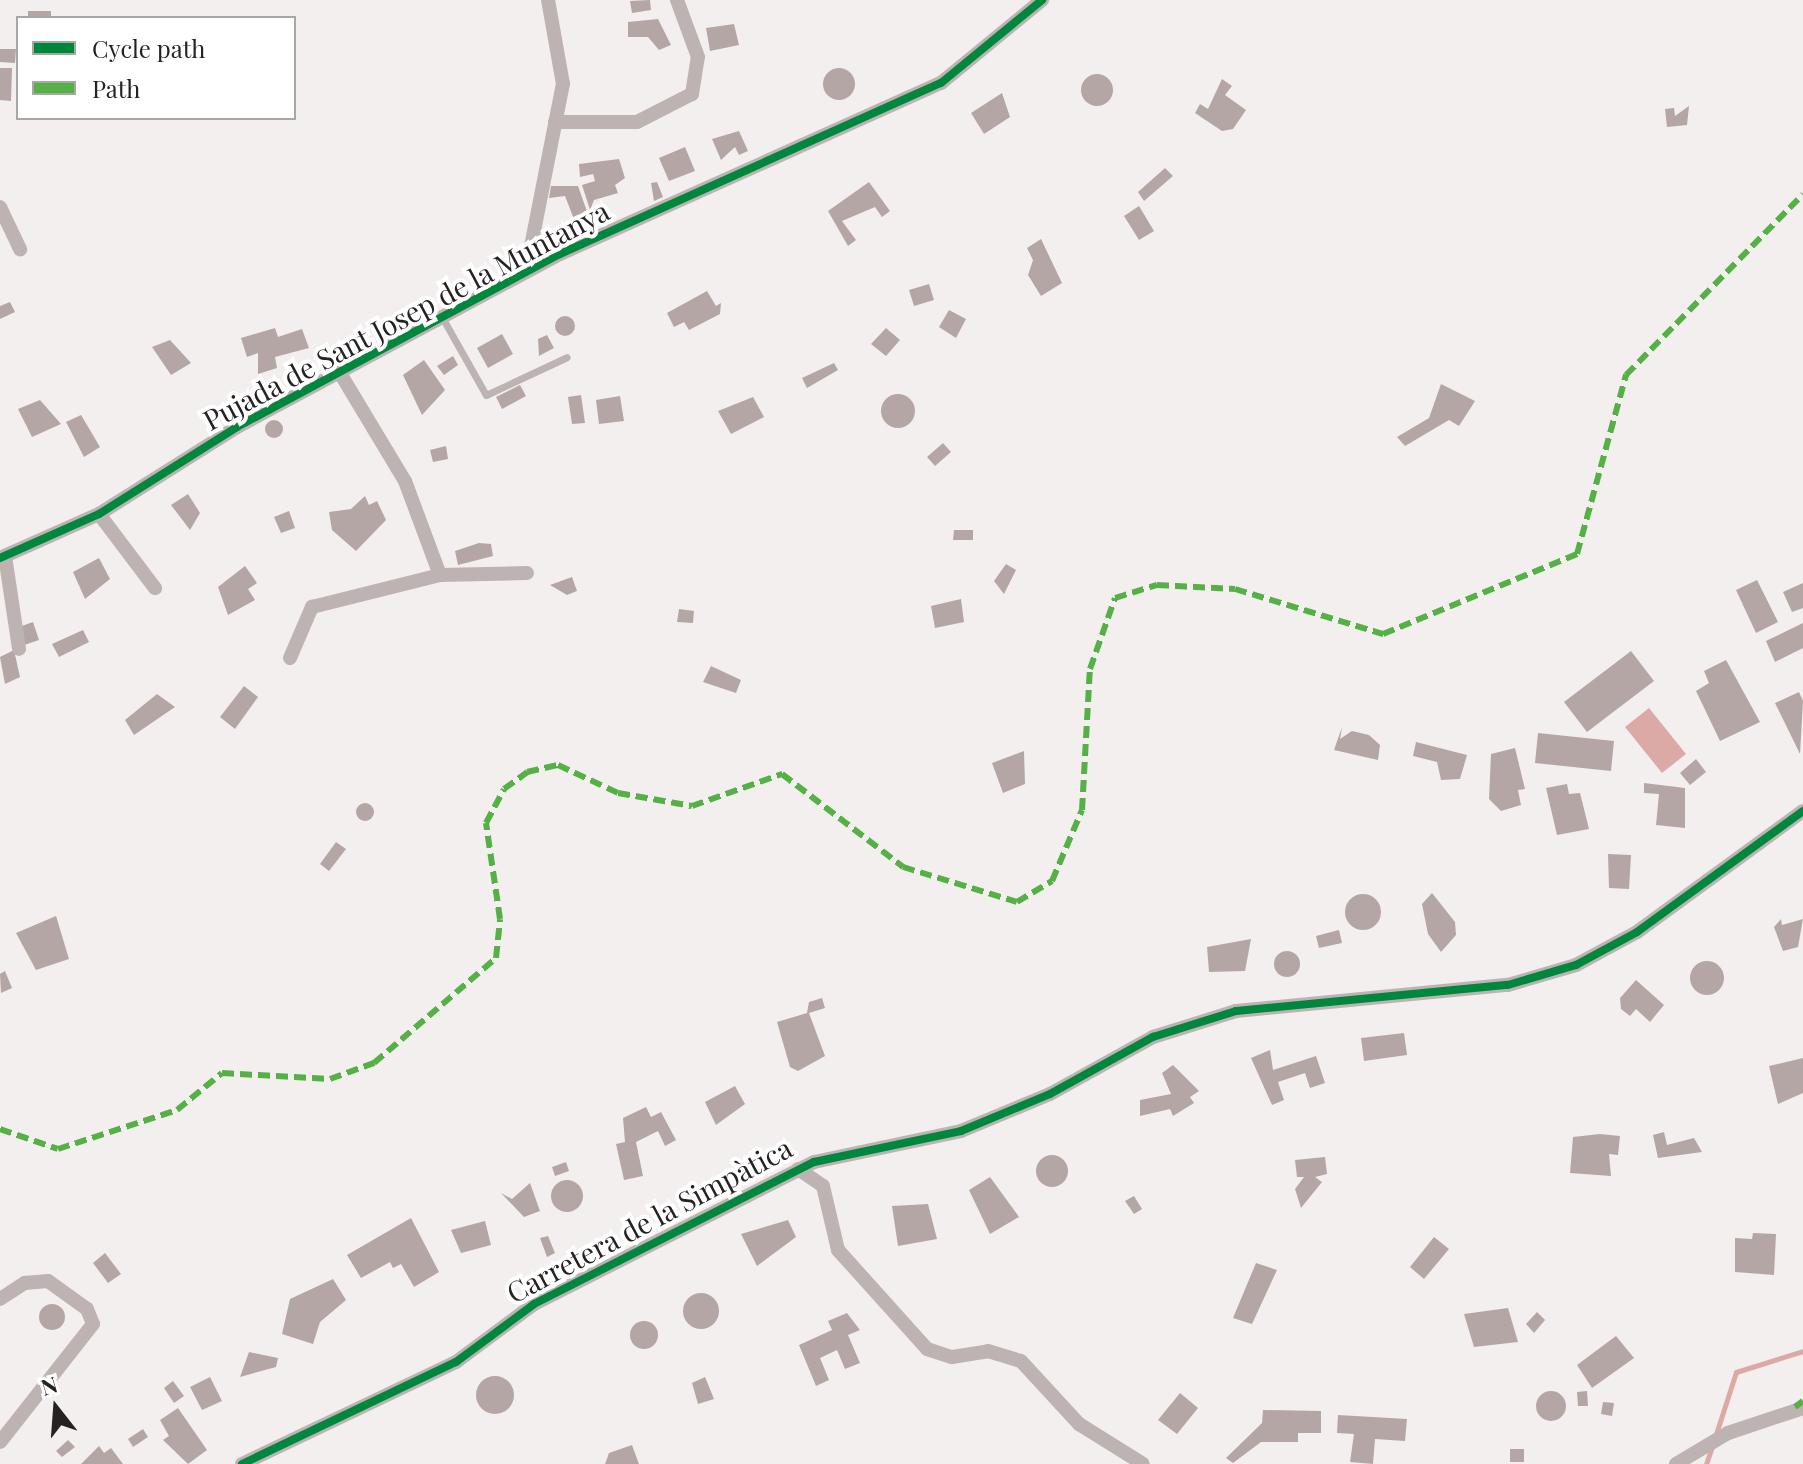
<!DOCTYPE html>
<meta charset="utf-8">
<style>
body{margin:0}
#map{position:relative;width:1803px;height:1464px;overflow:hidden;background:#f4efef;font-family:"Playfair Display",serif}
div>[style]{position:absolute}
.water>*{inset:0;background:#dcaaa6}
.stream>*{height:5px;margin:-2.5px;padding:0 2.5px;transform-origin:2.5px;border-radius:2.5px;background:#dcaaa6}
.building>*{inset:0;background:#b4a6a5}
.round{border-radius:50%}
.service>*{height:7px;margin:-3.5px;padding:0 3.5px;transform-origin:3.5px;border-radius:3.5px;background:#bdb3b2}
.minor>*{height:14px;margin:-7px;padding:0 7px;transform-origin:7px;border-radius:7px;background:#bdb3b2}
.quiet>*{height:6px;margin-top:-3px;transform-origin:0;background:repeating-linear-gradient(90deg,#55b145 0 12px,transparent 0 18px)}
.cycleway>*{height:8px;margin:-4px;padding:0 4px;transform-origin:4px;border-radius:4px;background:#00873e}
span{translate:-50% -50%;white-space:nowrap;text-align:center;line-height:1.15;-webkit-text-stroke:8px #fff;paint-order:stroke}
.street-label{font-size:28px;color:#252221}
.legend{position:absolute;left:16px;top:16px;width:280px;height:104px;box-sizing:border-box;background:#fff;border:2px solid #a8a7a6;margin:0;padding:10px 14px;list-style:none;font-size:24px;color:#252221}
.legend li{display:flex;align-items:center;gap:16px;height:40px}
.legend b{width:40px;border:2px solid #a8a7a6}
.north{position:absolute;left:16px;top:1368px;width:80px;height:80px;-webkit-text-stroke:6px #fff;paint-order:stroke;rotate:343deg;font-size:22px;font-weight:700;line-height:32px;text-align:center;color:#252221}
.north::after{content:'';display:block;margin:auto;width:28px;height:36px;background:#252221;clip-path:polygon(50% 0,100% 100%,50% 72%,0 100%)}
</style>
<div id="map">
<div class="water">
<div style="clip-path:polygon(1649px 708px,1686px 754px,1662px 773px,1625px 727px)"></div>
</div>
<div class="stream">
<div style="left:1715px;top:1437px;width:68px;rotate:-72.1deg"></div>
<div style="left:1736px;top:1372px;width:70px;rotate:-17.4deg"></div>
<div style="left:1706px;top:1464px;width:18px;rotate:-71deg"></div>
</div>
<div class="building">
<div style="clip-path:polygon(650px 0,651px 10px,632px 13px,630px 1px)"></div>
<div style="clip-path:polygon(28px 11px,51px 11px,51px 18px,28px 18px)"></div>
<div style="clip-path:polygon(658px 19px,671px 45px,659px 50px,648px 37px,628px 37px,628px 22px)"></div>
<div style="clip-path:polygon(734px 24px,739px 45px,710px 51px,706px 28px)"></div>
<div style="clip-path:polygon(0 49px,16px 49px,15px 63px,0 62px)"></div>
<div class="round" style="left:823px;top:68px;width:32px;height:32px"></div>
<div style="clip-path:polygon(0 68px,12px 68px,11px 101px,0 100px)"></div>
<div class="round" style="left:1081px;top:74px;width:32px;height:32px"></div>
<div style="clip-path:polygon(1222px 79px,1232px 86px,1225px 95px,1246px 110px,1233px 129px,1222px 131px,1195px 113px,1200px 104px,1208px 109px)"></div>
<div style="clip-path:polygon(1002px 93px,1010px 117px,984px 134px,971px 113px)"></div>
<div style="clip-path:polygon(1689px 106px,1687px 125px,1667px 127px,1665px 109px,1674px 108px,1675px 116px)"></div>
<div style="clip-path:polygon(739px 131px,748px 151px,739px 155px,735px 147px,721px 160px,712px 139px)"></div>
<div style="clip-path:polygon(685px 147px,695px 171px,669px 181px,659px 158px)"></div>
<div style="clip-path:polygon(619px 159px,625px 178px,615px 185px,618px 193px,594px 200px,590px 210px,582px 185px,595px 181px,593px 174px,580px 177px,579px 164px)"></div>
<div style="clip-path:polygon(1165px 168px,1173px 176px,1144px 201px,1138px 192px)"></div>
<div style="clip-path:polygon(657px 182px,663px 197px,654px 201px,651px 183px)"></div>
<div style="clip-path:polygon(869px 182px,890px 211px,882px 217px,875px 207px,842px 221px,856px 240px,848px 246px,828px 211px)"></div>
<div style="clip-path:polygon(551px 186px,578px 186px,589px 217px,575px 222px,565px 196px,549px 198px)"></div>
<div style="clip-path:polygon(1139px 206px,1154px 231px,1139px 240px,1124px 216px)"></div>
<div style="clip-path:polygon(1041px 239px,1062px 283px,1041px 296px,1028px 275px,1033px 260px,1027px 248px)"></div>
<div style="clip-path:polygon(929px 284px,934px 300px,914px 306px,909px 290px)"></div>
<div style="clip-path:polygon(707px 291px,716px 306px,721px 303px,720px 314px,689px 330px,684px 322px,674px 327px,667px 313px)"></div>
<div style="clip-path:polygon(10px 302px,15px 312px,0 319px,0 306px)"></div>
<div style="clip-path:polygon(949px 310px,966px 319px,956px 338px,939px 327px)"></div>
<div class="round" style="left:555px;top:316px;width:20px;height:20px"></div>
<div style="clip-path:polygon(275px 328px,278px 337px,302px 329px,309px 348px,275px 357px,277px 368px,258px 374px,258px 353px,247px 357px,241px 338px)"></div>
<div style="clip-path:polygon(886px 328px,900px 340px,886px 356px,871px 344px)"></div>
<div style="clip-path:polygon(502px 334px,513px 354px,488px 368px,477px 348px)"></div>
<div style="clip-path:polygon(547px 335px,554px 348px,539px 356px,538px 339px)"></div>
<div style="clip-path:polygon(170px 340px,191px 363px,171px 375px,152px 347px)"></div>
<div style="clip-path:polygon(453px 356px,458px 365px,444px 375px,437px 366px)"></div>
<div style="clip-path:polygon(424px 360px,445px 390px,422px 415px,403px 375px)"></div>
<div style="clip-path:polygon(834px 363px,838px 370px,807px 388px,802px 378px)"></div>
<div style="clip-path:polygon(1441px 384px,1475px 401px,1459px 426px,1449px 420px,1405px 446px,1397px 437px,1429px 418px)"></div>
<div style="clip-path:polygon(520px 385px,526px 396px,502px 409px,496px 397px)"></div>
<div class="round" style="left:881px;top:394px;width:34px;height:34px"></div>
<div style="clip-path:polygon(581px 395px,585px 423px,572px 424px,568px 397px)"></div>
<div style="clip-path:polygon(620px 396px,624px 421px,599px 424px,596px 400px)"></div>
<div style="clip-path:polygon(753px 397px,764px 417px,731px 434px,718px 411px)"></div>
<div style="clip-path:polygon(40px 400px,61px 424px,32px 437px,18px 409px)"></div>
<div style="clip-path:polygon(81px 415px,100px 447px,84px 457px,66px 422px)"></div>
<div class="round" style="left:265px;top:420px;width:18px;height:18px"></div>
<div style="clip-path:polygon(943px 443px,951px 452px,935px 466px,927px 457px)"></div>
<div style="clip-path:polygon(446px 446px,448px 459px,433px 462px,430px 450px)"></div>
<div style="clip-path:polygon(188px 494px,200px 513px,190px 530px,171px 505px)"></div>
<div style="clip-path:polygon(365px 496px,369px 505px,377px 501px,386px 520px,356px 551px,332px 530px,329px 512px,351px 509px)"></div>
<div style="clip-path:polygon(289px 511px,295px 528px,281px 533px,274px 517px)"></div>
<div style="clip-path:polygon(954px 530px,973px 530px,973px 540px,953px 540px)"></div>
<div style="clip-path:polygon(479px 543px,491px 544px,493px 556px,458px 565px,455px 551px)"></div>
<div style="clip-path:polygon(99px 558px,110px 579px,85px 599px,73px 572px)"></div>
<div style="clip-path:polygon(1006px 564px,1016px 570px,1004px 594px,994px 581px)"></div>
<div style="clip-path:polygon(245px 566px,257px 583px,248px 589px,255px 600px,228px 615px,218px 587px)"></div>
<div style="clip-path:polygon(572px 577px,577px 591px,567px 595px,550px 585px)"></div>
<div style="clip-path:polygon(1757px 580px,1778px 622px,1756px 633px,1736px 590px)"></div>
<div style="clip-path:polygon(1803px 583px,1803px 608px,1792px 612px,1783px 592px)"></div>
<div style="clip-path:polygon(961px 599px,964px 622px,935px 628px,931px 606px)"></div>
<div style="clip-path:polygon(679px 609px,694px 611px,693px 623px,677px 622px)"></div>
<div style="clip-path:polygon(33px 622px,39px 640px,24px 645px,19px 627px)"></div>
<div style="clip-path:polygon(1803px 623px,1803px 648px,1775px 662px,1766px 641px)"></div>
<div style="clip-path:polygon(83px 630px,89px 642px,59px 657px,52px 644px)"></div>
<div style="clip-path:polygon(14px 650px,20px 677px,5px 684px,0 657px)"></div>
<div style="clip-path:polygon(1631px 651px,1654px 681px,1587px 732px,1564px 702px)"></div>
<div style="clip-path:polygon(1726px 660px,1760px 722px,1720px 741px,1696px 691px,1709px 683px,1704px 671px)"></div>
<div style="clip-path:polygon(711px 666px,741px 680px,736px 693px,703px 682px)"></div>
<div style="clip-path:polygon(244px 686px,258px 697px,235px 729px,220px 717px)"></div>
<div style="clip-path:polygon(1799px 692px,1803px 701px,1800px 754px,1775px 703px)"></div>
<div style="clip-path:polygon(157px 694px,175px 707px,134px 735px,125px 720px)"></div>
<div style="clip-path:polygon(1342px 727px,1340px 739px,1352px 731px,1369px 735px,1380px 745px,1378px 760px,1334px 750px)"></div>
<div style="clip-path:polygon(1538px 733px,1614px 741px,1611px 771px,1535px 763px)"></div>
<div style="clip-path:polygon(1416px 742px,1467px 755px,1460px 779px,1441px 780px,1437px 762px,1413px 756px)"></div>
<div style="clip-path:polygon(1515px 748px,1525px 789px,1518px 790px,1521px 805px,1501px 811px,1489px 799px,1491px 754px)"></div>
<div style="clip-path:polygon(1024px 751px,1025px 784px,1003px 793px,992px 763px)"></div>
<div style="clip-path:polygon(1696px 759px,1706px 772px,1690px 785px,1680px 773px)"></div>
<div style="clip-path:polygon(1644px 783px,1685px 788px,1685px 828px,1656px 825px,1659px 794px,1644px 793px)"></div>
<div style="clip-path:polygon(1567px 784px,1569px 794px,1580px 793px,1589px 829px,1557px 835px,1546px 788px)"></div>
<div class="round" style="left:356px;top:803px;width:18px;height:18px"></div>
<div style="clip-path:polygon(336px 842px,346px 849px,329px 871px,320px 864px)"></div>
<div style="clip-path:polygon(1608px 854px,1631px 855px,1629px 889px,1609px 888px)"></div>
<div style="clip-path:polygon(1432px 893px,1455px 922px,1456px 935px,1441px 952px,1428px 934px,1422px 904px)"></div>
<div class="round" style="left:1345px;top:894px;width:36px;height:36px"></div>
<div style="clip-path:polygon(56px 916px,69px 959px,36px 970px,16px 933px)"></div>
<div style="clip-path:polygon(1781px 919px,1782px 925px,1803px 919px,1798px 947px,1783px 951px,1774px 927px)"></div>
<div style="clip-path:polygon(1339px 930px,1342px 943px,1319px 948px,1316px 936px)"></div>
<div style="clip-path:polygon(1251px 939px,1245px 971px,1209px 972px,1207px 947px)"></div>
<div class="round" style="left:1274px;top:951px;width:26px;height:26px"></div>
<div class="round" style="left:1690px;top:961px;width:34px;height:34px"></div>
<div style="clip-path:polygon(5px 971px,12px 988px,1px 993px,0 974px)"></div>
<div style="clip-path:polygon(1636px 980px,1664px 1005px,1650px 1022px,1636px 1009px,1630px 1016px,1621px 1009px,1620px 998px)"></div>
<div style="clip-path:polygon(822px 998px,825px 1008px,809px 1013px,825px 1056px,798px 1071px,790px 1067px,777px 1022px,807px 1013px,809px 1002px)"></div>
<div style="clip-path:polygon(1404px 1033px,1407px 1055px,1364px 1061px,1361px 1038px)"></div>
<div style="clip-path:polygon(1270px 1050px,1273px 1070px,1316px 1056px,1325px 1083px,1310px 1088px,1305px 1073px,1278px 1082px,1284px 1100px,1272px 1105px,1251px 1058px)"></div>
<div style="clip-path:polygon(1803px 1058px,1803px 1093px,1778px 1104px,1769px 1066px)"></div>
<div style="clip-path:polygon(1173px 1065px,1199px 1091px,1190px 1097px,1194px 1103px,1173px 1116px,1170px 1109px,1140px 1116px,1140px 1100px,1171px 1094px,1162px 1073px)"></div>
<div style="clip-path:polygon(735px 1086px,745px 1104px,716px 1125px,705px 1102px)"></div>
<div style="clip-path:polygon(646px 1107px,651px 1117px,661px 1112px,676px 1140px,665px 1146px,658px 1131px,636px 1142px,643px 1176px,624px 1180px,616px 1144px,625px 1142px,623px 1118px)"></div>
<div style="clip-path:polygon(1664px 1132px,1667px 1145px,1694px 1138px,1702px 1152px,1658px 1158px,1653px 1135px)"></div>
<div style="clip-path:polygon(1600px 1134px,1620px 1136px,1618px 1155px,1609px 1154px,1611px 1176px,1570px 1173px,1573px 1137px)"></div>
<div class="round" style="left:1036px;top:1155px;width:32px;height:32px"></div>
<div style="clip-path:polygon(1325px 1157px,1327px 1174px,1315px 1177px,1322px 1182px,1301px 1208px,1295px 1189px,1304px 1177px,1297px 1177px,1295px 1160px)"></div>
<div style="clip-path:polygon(566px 1162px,569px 1171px,555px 1176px,552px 1167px)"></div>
<div style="clip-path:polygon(990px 1177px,1019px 1217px,990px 1234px,969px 1190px)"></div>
<div class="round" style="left:551px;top:1180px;width:32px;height:32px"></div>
<div style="clip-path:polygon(530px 1183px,540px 1211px,524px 1217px,501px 1193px,512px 1199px)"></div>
<div style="clip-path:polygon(1134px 1196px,1142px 1209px,1134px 1214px,1125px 1201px)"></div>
<div style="clip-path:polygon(928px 1204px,937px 1239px,898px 1246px,892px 1206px)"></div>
<div style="clip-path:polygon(411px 1218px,439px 1272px,414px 1287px,401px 1264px,393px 1268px,390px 1262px,361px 1278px,347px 1255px)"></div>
<div style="clip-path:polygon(788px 1220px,796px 1237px,757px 1266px,741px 1234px)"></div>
<div style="clip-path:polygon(485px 1221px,491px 1245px,461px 1253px,451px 1230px)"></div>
<div style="clip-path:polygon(1753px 1233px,1776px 1234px,1774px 1275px,1735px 1272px,1735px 1238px,1752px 1239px)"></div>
<div style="clip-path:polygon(548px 1236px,555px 1253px,547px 1257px,540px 1238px)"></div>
<div style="clip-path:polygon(1434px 1237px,1449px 1249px,1424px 1279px,1410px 1267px)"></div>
<div style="clip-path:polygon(105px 1253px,121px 1274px,108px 1283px,93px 1263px)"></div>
<div style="clip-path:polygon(1256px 1263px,1277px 1270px,1252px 1324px,1233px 1318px)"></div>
<div style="clip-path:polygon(333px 1279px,346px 1300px,320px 1322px,313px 1344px,282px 1334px,290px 1299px)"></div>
<div class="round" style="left:683px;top:1293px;width:36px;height:36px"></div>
<div class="round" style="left:39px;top:1304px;width:26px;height:26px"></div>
<div style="clip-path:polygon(1508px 1308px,1518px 1342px,1474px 1347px,1464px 1314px)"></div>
<div style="clip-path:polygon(1537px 1312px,1545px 1320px,1534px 1333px,1526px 1324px)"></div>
<div style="clip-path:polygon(847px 1313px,860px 1330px,848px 1335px,860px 1363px,845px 1369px,837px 1350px,820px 1358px,829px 1380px,816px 1386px,799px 1345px,832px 1330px,828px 1321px)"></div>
<div class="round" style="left:630px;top:1321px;width:28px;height:28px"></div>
<div style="clip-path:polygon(1616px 1336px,1634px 1358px,1592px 1388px,1577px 1365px)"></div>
<div style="clip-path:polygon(249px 1352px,278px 1358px,276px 1367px,240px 1377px)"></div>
<div class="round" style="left:476px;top:1376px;width:38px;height:38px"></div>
<div style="clip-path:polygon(210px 1377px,222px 1401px,202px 1410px,190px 1387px)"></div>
<div style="clip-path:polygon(705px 1377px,714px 1399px,698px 1404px,692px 1383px)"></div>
<div style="clip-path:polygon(173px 1381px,184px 1396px,174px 1403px,164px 1388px)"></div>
<div class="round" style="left:1536px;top:1391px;width:30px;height:30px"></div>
<div style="clip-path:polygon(1587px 1391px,1588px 1406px,1578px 1406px,1577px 1392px)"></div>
<div style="clip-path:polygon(1180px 1393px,1198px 1408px,1177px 1434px,1158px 1420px)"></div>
<div style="clip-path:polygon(1603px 1402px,1614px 1403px,1612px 1416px,1601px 1414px)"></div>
<div style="clip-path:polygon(178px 1408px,207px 1450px,188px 1464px,163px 1440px,169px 1436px,160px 1420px)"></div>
<div style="clip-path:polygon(1263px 1410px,1321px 1411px,1321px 1433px,1298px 1433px,1298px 1442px,1261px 1442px,1233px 1463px,1226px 1458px,1262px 1423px)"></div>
<div style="clip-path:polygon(1338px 1415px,1407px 1419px,1405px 1441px,1375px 1439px,1373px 1464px,1350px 1462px,1354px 1434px,1337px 1433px)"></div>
<div style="clip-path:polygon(143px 1429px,148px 1437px,133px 1447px,128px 1439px)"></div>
<div style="clip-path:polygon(68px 1440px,75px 1447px,62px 1457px,56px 1451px)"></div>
<div style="clip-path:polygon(632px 1445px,639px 1464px,605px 1464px,609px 1453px)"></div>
<div style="clip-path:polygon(99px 1446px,104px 1453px,111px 1448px,123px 1464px,81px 1464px)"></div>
<div style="clip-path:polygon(1510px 1449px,1524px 1449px,1524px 1462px,1510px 1462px)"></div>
</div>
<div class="service">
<div style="left:443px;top:319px;width:87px;rotate:60.5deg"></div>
<div style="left:486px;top:395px;width:89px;rotate:-25.1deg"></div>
</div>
<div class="minor">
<div style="left:555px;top:122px;width:82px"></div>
<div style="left:637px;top:122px;width:62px;rotate:-27deg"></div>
<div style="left:692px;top:94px;width:37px;rotate:-81deg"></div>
<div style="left:698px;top:57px;width:61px;rotate:-110.2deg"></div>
<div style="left:0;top:207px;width:47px;rotate:64.5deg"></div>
<div style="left:526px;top:272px;width:192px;rotate:-78.9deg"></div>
<div style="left:563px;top:84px;width:85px;rotate:-100.1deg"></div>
<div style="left:340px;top:373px;width:126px;rotate:59deg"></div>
<div style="left:405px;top:481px;width:100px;rotate:69.6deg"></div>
<div style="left:99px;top:514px;width:93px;rotate:52.9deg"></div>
<div style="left:5px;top:556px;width:94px;rotate:81.4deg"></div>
<div style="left:0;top:558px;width:108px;rotate:-24deg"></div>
<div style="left:99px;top:514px;width:163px;rotate:-32.2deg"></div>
<div style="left:237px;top:427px;width:366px;rotate:-28.2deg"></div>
<div style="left:560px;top:254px;width:418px;rotate:-24.2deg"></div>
<div style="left:941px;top:83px;width:131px;rotate:-39.4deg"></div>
<div style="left:290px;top:658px;width:56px;rotate:-66.7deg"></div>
<div style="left:312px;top:607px;width:132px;rotate:-14deg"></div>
<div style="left:440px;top:575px;width:87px;rotate:-1.3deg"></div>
<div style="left:798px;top:1169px;width:30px;rotate:34deg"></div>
<div style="left:823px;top:1186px;width:66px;rotate:76.8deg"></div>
<div style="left:838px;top:1250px;width:133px;rotate:48deg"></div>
<div style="left:927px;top:1349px;width:26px;rotate:18deg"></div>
<div style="left:952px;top:1357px;width:36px;rotate:-9deg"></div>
<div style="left:988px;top:1351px;width:34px;rotate:17deg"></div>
<div style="left:1021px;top:1361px;width:86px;rotate:47.4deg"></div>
<div style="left:1079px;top:1424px;width:75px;rotate:32deg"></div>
<div style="left:0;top:1299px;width:30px;rotate:-33deg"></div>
<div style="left:25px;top:1283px;width:23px;rotate:-5deg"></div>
<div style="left:48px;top:1281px;width:48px;rotate:35.7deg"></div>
<div style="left:87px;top:1309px;width:16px;rotate:68deg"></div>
<div style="left:93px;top:1324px;width:150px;rotate:128.2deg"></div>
<div style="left:242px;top:1464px;width:237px;rotate:-25.5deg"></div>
<div style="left:456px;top:1362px;width:97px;rotate:-36.6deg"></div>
<div style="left:534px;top:1304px;width:314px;rotate:-26.9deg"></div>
<div style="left:814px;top:1162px;width:150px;rotate:-11.9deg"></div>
<div style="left:961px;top:1131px;width:96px;rotate:-22.6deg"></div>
<div style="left:1050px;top:1094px;width:118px;rotate:-29deg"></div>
<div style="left:1153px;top:1037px;width:87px;rotate:-17.4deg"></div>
<div style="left:1236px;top:1011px;width:273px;rotate:-5.5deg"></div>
<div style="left:1508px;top:985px;width:71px;rotate:-16.4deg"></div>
<div style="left:1576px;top:965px;width:69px;rotate:-28.4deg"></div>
<div style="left:1637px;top:932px;width:205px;rotate:-36.1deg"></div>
<div style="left:1676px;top:1464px;width:61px;rotate:-30.8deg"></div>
<div style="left:1728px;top:1433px;width:79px;rotate:-18.4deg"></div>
</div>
<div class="quiet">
<div style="left:0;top:1129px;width:61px;rotate:19deg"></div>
<div style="left:58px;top:1149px;width:125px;rotate:-18.1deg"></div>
<div style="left:177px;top:1110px;width:58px;rotate:-39.4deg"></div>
<div style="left:222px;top:1073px;width:108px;rotate:3.2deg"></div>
<div style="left:330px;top:1079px;width:47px;rotate:-20deg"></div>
<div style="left:374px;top:1063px;width:161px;rotate:-40.7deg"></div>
<div style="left:496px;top:958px;width:39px;rotate:-84deg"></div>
<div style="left:500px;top:919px;width:97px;rotate:-98.3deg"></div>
<div style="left:486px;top:823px;width:38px;rotate:-62deg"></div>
<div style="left:504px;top:789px;width:29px;rotate:-36deg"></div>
<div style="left:527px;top:772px;width:32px;rotate:-13deg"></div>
<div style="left:558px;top:765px;width:66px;rotate:25deg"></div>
<div style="left:618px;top:793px;width:75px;rotate:10deg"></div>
<div style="left:692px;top:806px;width:96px;rotate:-19.6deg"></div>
<div style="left:782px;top:774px;width:153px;rotate:37.5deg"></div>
<div style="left:903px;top:867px;width:119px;rotate:17.1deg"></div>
<div style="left:1017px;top:902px;width:41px;rotate:-31deg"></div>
<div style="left:1052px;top:881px;width:77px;rotate:-67.1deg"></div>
<div style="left:1082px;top:810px;width:141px;rotate:-86.8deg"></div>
<div style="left:1090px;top:669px;width:75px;rotate:-70.6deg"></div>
<div style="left:1115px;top:598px;width:44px;rotate:-17.2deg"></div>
<div style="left:1157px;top:585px;width:78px;rotate:2.9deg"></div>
<div style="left:1235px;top:589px;width:155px;rotate:16.9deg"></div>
<div style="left:1383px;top:634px;width:210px;rotate:-22.4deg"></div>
<div style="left:1577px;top:554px;width:186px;rotate:-74.7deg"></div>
<div style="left:1626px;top:375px;width:253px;rotate:-45.6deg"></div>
<div style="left:1795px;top:1407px;width:10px;rotate:-37deg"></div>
</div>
<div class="cycleway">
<div style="left:0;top:558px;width:108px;rotate:-24deg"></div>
<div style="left:99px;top:514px;width:163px;rotate:-32.2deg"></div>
<div style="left:237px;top:427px;width:366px;rotate:-28.2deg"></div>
<div style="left:560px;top:254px;width:418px;rotate:-24.2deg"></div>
<div style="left:941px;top:83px;width:131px;rotate:-39.4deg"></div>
<div style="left:242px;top:1464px;width:237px;rotate:-25.5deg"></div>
<div style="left:456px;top:1362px;width:97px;rotate:-36.6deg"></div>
<div style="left:534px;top:1304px;width:314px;rotate:-26.9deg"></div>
<div style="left:814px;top:1162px;width:150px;rotate:-11.9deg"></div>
<div style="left:961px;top:1131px;width:96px;rotate:-22.6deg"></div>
<div style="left:1050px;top:1094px;width:118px;rotate:-29deg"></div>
<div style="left:1153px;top:1037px;width:87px;rotate:-17.4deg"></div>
<div style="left:1236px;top:1011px;width:273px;rotate:-5.5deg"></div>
<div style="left:1508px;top:985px;width:71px;rotate:-16.4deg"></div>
<div style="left:1576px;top:965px;width:69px;rotate:-28.4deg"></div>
<div style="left:1637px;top:932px;width:205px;rotate:-36.1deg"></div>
</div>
<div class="street-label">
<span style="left:406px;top:315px;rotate:-28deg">Pujada de Sant Josep de la Muntanya</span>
<span style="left:649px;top:1220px;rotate:-28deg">Carretera de la Simpàtica</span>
</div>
<ul class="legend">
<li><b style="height:10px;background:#00873e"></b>Cycle path</li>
<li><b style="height:10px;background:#55b145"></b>Path</li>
</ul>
<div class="north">N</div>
</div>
